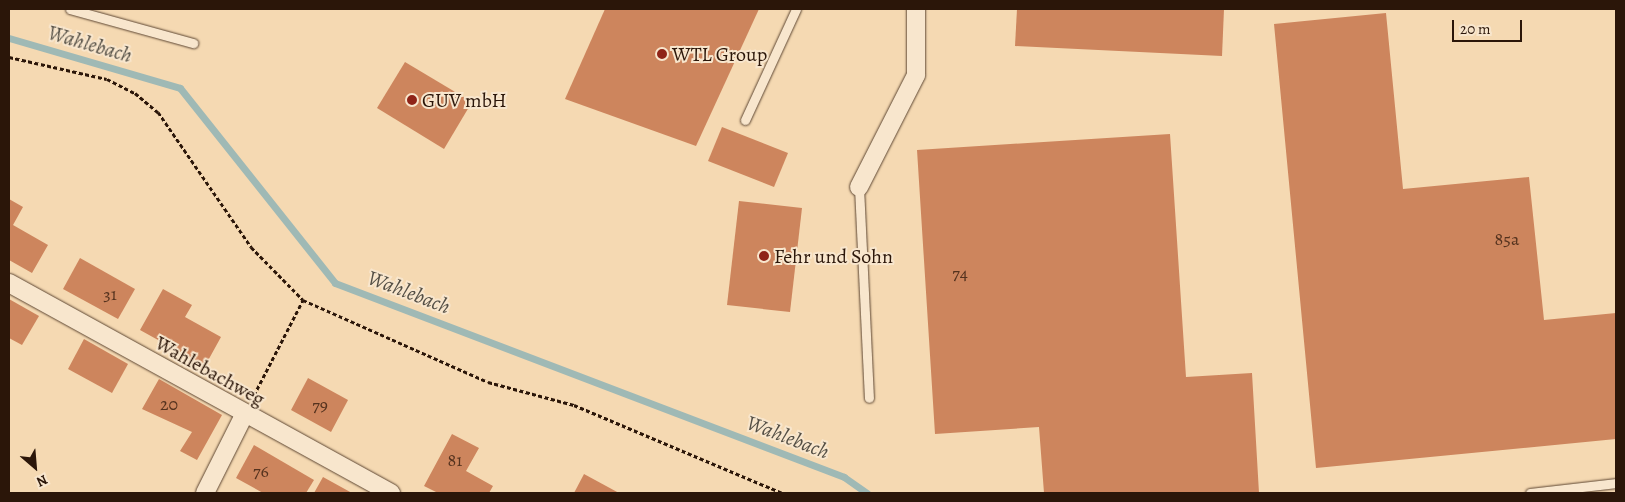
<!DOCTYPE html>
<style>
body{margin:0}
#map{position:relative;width:1625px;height:502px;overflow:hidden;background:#f5d9b2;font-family:Alegreya,serif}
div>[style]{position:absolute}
.stream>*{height:7px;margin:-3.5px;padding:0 3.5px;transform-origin:3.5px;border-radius:3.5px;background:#9fb9b5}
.building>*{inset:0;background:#cd855d}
.path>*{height:3px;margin-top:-1.5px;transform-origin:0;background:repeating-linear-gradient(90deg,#2b1609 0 4px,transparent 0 6.5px)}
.roads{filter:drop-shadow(0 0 1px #5e4733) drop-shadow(0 0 1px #5e4733)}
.service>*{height:9px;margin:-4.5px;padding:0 4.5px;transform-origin:4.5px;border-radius:4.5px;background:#f8e6cd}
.minor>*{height:18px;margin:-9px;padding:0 9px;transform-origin:9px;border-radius:9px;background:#f8e6cd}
.dots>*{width:14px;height:14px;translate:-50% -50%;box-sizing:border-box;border:2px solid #f8e6cd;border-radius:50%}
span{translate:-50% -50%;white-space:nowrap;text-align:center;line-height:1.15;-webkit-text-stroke:4px #f8e6cd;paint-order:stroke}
.number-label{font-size:18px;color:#54321e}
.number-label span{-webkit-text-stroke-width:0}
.poi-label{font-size:20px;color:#2b1609}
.left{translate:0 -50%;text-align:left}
.street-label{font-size:20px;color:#2b1609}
.water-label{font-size:21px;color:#544f45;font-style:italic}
.frame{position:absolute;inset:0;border:10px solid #2b1609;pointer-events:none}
.north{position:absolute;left:10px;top:442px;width:50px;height:50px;-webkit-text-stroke:4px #f8e6cd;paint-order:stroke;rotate:153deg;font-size:14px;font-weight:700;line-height:20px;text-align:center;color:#2b1609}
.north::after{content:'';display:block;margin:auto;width:18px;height:22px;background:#2b1609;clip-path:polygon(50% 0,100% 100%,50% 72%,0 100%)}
.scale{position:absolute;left:1452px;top:20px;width:70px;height:22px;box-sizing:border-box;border:2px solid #2b1609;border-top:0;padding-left:6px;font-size:15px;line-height:18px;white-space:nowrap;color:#2b1609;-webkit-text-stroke:4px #f8e6cd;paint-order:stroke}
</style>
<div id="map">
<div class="stream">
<div style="left:9px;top:38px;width:178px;rotate:16.3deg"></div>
<div style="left:180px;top:88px;width:249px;rotate:51.5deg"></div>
<div style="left:335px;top:283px;width:545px;rotate:20.86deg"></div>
<div style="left:844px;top:477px;width:28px;rotate:35deg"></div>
</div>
<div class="building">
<div style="clip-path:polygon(605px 9px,759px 9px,696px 146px,565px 99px)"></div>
<div style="clip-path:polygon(1017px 9px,1224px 9px,1222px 56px,1015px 46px)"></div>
<div style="clip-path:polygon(1386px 13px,1403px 189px,1529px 177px,1544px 320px,1616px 313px,1616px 439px,1316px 468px,1274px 24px)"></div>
<div style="clip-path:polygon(405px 62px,472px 102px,444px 149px,377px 108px)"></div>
<div style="clip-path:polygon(722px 127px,788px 153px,774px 187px,708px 161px)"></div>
<div style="clip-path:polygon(1170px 134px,1186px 377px,1252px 373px,1259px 493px,1044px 493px,1039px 427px,935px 434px,917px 150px)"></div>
<div style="clip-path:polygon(9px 199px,23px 207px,13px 225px,48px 245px,32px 273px,9px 260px)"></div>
<div style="clip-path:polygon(739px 201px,802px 208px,790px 312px,727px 305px)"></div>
<div style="clip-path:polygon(80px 258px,135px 289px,118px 319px,63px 289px)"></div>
<div style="clip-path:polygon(163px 289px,192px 305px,185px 317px,221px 337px,205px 366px,140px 330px)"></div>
<div style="clip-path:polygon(9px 299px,39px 316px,22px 345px,9px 338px)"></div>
<div style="clip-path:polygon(84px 339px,128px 364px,112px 393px,68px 369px)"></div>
<div style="clip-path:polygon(308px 378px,348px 400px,331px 432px,291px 410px)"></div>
<div style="clip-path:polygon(159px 379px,222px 415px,197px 460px,180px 451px,192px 432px,142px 409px)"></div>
<div style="clip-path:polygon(452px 434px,479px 448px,466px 471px,493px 486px,489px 493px,438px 493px,424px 486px)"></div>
<div style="clip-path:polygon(254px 445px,314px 480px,306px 493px,263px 493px,236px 478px)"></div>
<div style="clip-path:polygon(584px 474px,619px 493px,574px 493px)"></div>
<div style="clip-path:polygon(323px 477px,352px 493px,314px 493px)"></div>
</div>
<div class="path">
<div style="left:9px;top:57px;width:100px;rotate:12.7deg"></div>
<div style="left:107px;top:79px;width:31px;rotate:27deg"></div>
<div style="left:135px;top:93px;width:30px;rotate:40deg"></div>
<div style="left:158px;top:112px;width:164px;rotate:55.4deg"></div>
<div style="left:251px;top:247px;width:74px;rotate:45.5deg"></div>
<div style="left:303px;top:300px;width:202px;rotate:23.9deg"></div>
<div style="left:488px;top:382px;width:89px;rotate:15deg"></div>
<div style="left:574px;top:405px;width:226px;rotate:22.9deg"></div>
<div style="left:254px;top:395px;width:107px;rotate:-62.7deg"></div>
</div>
<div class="roads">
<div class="service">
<div style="left:70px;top:9px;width:128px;rotate:15.5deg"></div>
<div style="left:745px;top:120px;width:122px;rotate:-65.3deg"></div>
<div style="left:859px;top:187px;width:211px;rotate:87.3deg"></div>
<div style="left:1530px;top:493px;width:87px;rotate:-6.6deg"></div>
</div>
<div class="minor">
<div style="left:859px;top:187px;width:126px;rotate:-63deg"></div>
<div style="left:916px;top:75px;width:66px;rotate:-90deg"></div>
<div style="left:9px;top:283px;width:436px;rotate:28.8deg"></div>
<div style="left:205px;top:493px;width:87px;rotate:-63.4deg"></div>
</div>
</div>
<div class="dots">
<div style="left:662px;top:54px;background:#8f2418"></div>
<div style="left:412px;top:100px;background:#8f2418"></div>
<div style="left:764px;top:256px;background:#8f2418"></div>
</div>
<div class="number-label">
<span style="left:1507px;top:239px">85a</span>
<span style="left:960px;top:273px">74</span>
<span style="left:110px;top:294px">31</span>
<span style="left:169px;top:404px">20</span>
<span style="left:320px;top:405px">79</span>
<span style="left:455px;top:460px">81</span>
<span style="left:261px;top:471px">76</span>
</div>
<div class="poi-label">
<span class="left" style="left:672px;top:54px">WTL Group</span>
<span class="left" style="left:422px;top:100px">GUV mbH</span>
<span class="left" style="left:774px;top:256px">Fehr und Sohn</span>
</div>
<div class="street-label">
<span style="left:210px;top:371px;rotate:29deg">Wahlebachweg</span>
</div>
<div class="water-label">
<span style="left:90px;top:44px;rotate:16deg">Wahlebach</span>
<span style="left:409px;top:292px;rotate:21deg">Wahlebach</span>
<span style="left:788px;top:437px;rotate:21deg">Wahlebach</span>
</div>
<div class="frame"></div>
<div class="north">N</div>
<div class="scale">20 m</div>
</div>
